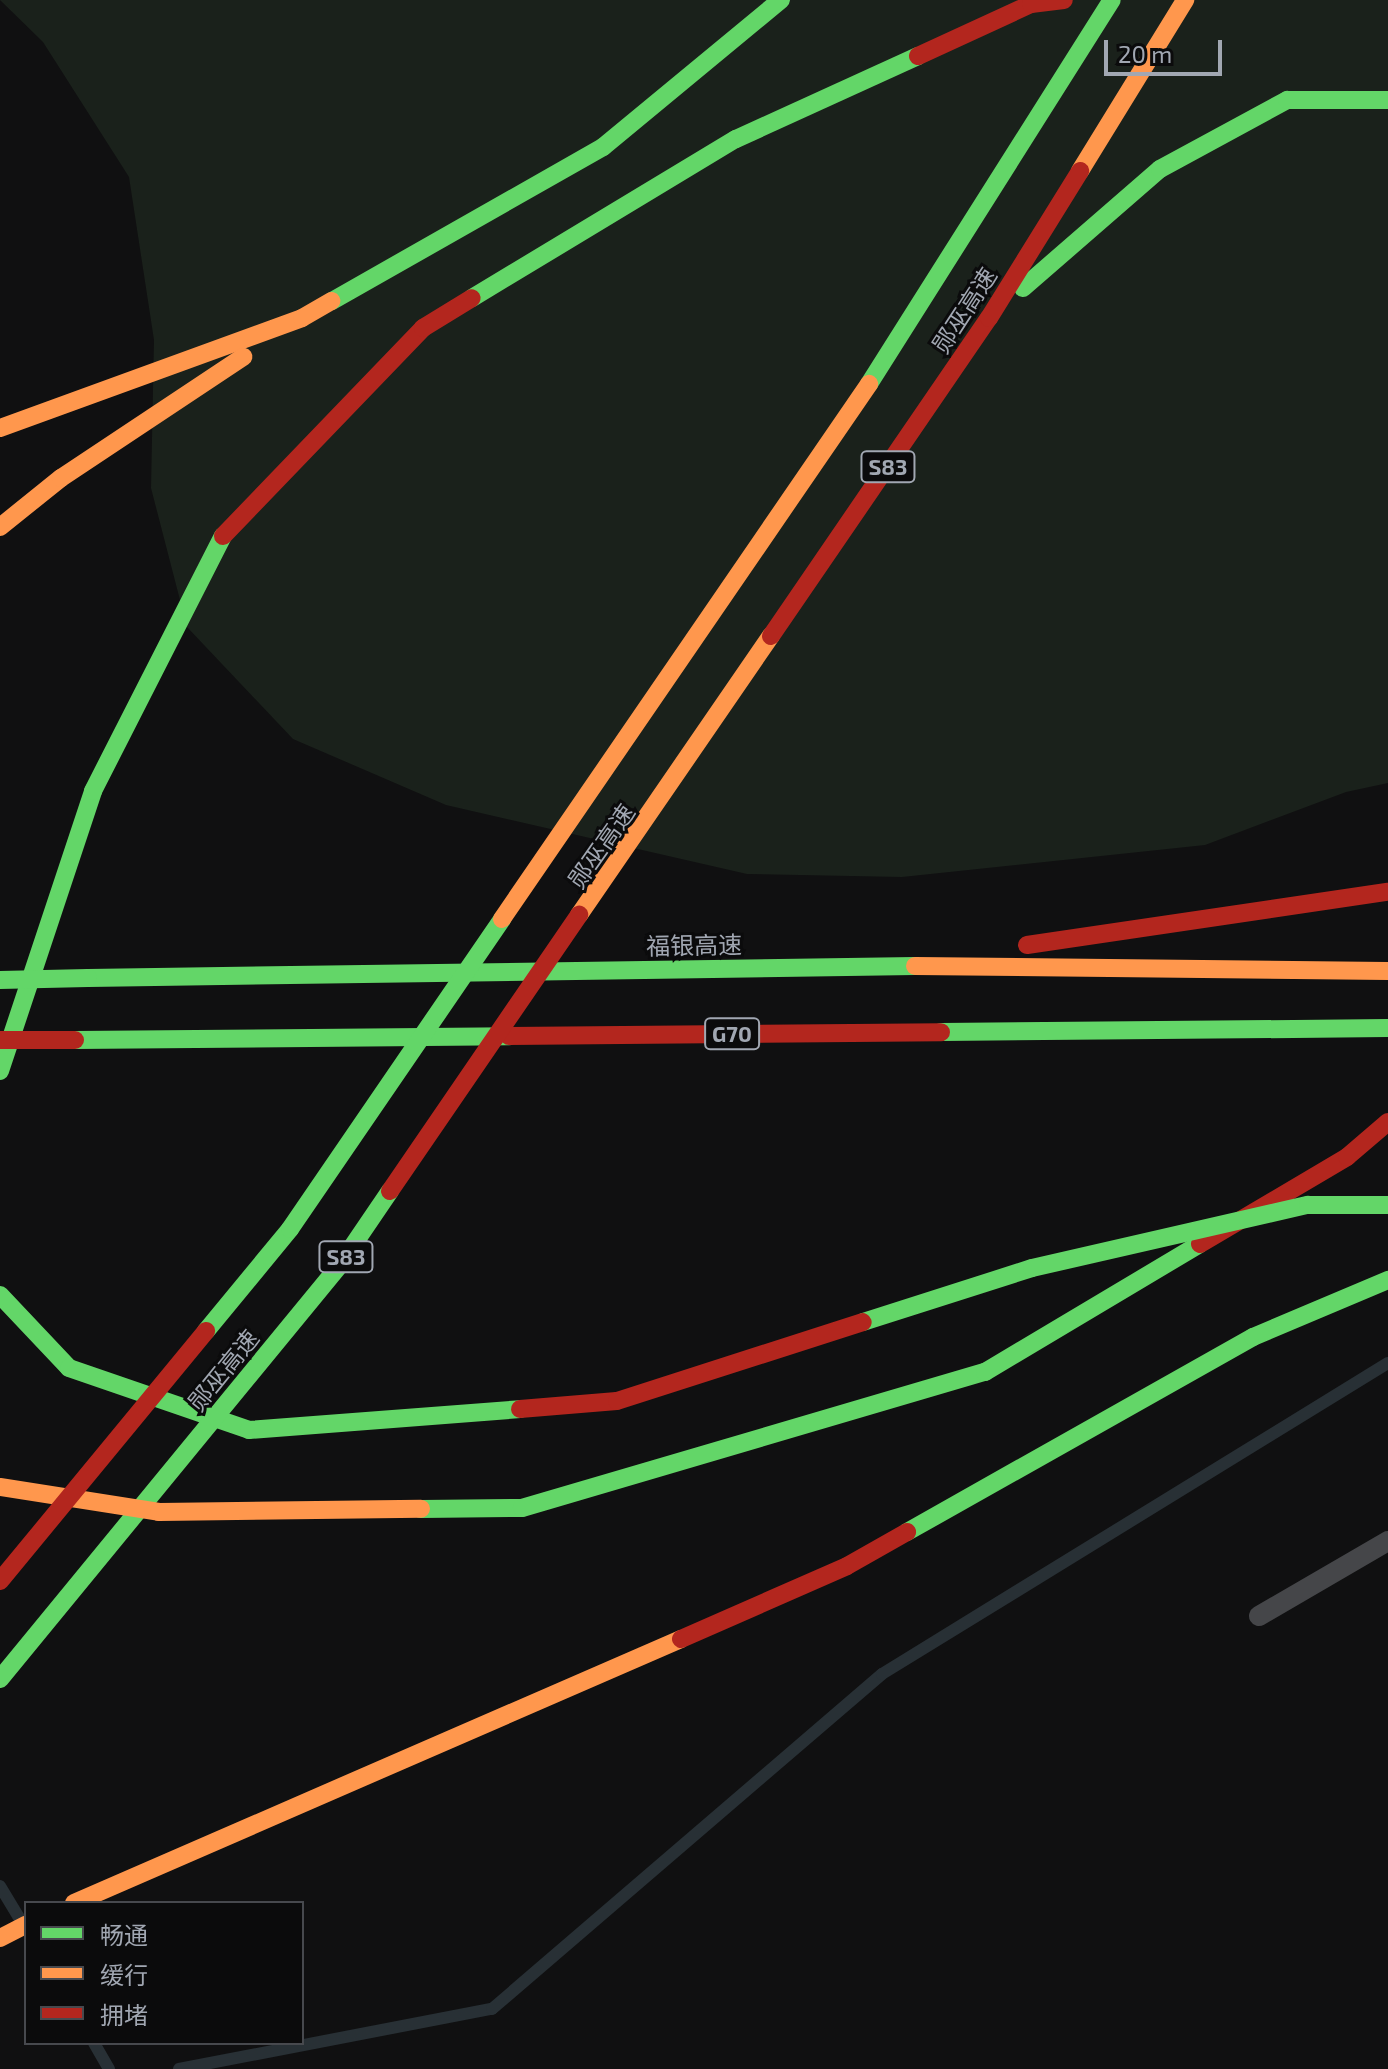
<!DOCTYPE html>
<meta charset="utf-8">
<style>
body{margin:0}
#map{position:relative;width:1388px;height:2069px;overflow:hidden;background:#101011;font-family:"Exo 2","Noto Sans SC",sans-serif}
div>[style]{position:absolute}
.green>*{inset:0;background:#1a211b}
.stream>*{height:12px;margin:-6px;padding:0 6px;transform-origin:6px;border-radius:6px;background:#283035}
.lane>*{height:20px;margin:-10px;padding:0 10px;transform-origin:10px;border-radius:10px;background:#454649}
.fast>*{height:18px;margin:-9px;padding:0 9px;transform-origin:9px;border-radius:9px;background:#63d668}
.slow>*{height:18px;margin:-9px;padding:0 9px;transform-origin:9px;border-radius:9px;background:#ff974d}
.jam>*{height:18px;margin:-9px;padding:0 9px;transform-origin:9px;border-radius:9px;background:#b3261e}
.fast-bridge>*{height:18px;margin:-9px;padding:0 9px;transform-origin:9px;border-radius:9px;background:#63d668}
.jam-bridge>*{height:18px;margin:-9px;padding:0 9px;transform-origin:9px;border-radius:9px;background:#b3261e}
span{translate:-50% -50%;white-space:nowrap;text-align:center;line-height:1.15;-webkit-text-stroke:6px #0b0b0c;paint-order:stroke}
.shield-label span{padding:2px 6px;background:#0b0b0c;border:2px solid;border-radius:6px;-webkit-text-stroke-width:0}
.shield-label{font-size:22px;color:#a1a7b2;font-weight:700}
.street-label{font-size:24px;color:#a1a7b2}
.legend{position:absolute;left:24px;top:1901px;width:280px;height:144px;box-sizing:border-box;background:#0b0b0c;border:2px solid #47494e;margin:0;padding:10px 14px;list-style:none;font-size:24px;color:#a1a7b2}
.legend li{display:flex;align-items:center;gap:16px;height:40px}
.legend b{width:40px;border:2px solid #47494e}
.scale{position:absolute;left:1104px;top:40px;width:118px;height:36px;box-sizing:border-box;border:4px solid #a1a7b2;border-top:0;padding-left:10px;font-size:24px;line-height:28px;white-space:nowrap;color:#a1a7b2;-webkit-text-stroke:6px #0b0b0c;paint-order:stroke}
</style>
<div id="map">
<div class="green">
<div style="clip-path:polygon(0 0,1388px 0,1388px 783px,1346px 792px,1205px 845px,902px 877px,747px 874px,446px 805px,293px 739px,187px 627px,151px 488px,154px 340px,129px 177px,43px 42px)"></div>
</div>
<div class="stream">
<div style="left:0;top:1886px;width:41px;rotate:59deg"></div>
<div style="left:94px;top:2043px;width:30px;rotate:60deg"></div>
<div style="left:179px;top:2069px;width:319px;rotate:-10.9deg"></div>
<div style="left:492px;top:2009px;width:514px;rotate:-40.66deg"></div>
<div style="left:882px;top:1674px;width:594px;rotate:-31.58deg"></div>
</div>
<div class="lane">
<div style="left:1259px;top:1616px;width:149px;rotate:-30.2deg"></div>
</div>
<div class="fast">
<div style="left:1023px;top:288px;width:181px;rotate:-41deg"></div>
<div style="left:1160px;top:169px;width:145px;rotate:-28.5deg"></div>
<div style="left:1287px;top:100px;width:101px"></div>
<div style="left:472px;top:298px;width:308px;rotate:-31.1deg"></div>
<div style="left:736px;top:139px;width:200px;rotate:-24.5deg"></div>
<div style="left:332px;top:301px;width:312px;rotate:-29.6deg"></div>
<div style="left:603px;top:147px;width:231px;rotate:-39.6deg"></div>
<div style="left:869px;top:384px;width:454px;rotate:-57.7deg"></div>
<div style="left:88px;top:978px;width:827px;rotate:-0.83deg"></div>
<div style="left:941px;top:1032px;width:447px;rotate:-0.5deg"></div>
<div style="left:75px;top:1040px;width:434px;rotate:-0.5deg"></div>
<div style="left:0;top:1071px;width:295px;rotate:-71.6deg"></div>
<div style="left:93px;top:791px;width:286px;rotate:-63deg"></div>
<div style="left:0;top:1295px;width:100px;rotate:46.6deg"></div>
<div style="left:69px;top:1368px;width:190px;rotate:19deg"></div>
<div style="left:249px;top:1430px;width:272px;rotate:-4.4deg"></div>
<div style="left:863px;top:1322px;width:177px;rotate:-17.7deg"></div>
<div style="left:206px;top:1331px;width:132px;rotate:-50.5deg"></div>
<div style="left:290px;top:1229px;width:376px;rotate:-55.6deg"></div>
<div style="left:421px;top:1509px;width:101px;rotate:-0.6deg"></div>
<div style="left:522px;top:1508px;width:483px;rotate:-16.4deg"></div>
<div style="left:985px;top:1372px;width:250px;rotate:-30.8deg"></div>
<div style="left:907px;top:1532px;width:397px;rotate:-29.4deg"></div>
<div style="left:1253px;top:1337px;width:147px;rotate:-22.9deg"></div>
<div style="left:0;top:1679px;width:534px;rotate:-50.62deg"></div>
<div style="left:339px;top:1266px;width:91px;rotate:-55.8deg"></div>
</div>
<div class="slow">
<div style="left:1080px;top:171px;width:201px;rotate:-58.4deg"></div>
<div style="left:0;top:428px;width:321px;rotate:-20deg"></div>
<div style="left:302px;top:318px;width:34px;rotate:-30deg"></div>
<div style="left:0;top:527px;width:78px;rotate:-38.8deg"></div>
<div style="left:61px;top:478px;width:219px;rotate:-33.6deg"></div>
<div style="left:579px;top:915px;width:339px;rotate:-55.5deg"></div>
<div style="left:502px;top:919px;width:649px;rotate:-55.55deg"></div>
<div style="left:915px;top:966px;width:473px;rotate:0.6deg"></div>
<div style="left:0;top:1487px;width:161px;rotate:8.9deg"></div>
<div style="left:159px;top:1512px;width:262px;rotate:-0.7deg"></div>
<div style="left:74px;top:1903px;width:662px;rotate:-23.51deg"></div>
<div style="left:0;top:1938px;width:29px;rotate:-27deg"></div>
</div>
<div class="jam">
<div style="left:918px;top:56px;width:124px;rotate:-24.7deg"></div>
<div style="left:1031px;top:4px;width:33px;rotate:-7deg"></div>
<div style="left:223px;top:536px;width:289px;rotate:-46.1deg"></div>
<div style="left:423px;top:328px;width:57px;rotate:-31.5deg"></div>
<div style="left:771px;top:636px;width:386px;rotate:-55.6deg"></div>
<div style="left:989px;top:318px;width:173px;rotate:-58.2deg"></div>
<div style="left:1027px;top:945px;width:365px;rotate:-8.4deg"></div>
<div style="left:509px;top:1036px;width:432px;rotate:-0.5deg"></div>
<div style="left:390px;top:1191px;width:335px;rotate:-55.6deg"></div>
<div style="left:1200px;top:1244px;width:171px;rotate:-30.6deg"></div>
<div style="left:1347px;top:1157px;width:54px;rotate:-40.5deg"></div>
<div style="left:520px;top:1409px;width:97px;rotate:-4.7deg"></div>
<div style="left:617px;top:1401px;width:258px;rotate:-17.8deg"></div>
<div style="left:0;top:1581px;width:324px;rotate:-50.5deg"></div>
<div style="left:681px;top:1639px;width:181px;rotate:-23.7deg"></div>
<div style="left:847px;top:1566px;width:69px;rotate:-29.5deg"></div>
</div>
<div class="fast-bridge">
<div style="left:0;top:980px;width:88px;rotate:-1.3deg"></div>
<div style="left:1032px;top:1268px;width:283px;rotate:-12.9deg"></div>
<div style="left:1308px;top:1205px;width:80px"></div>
</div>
<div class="jam-bridge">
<div style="left:0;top:1040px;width:75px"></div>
</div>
<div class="shield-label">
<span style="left:888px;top:467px">S83</span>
<span style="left:732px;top:1034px">G70</span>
<span style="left:346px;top:1257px">S83</span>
</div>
<div class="street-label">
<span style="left:964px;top:310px;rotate:-57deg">郧巫高速</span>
<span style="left:601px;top:846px;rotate:-55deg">郧巫高速</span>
<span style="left:694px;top:945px;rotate:-1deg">福银高速</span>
<span style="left:223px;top:1370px;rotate:-51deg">郧巫高速</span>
</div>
<ul class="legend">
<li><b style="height:10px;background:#63d668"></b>畅通</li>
<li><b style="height:10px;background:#ff974d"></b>缓行</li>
<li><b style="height:10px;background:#b3261e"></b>拥堵</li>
</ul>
<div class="scale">20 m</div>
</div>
